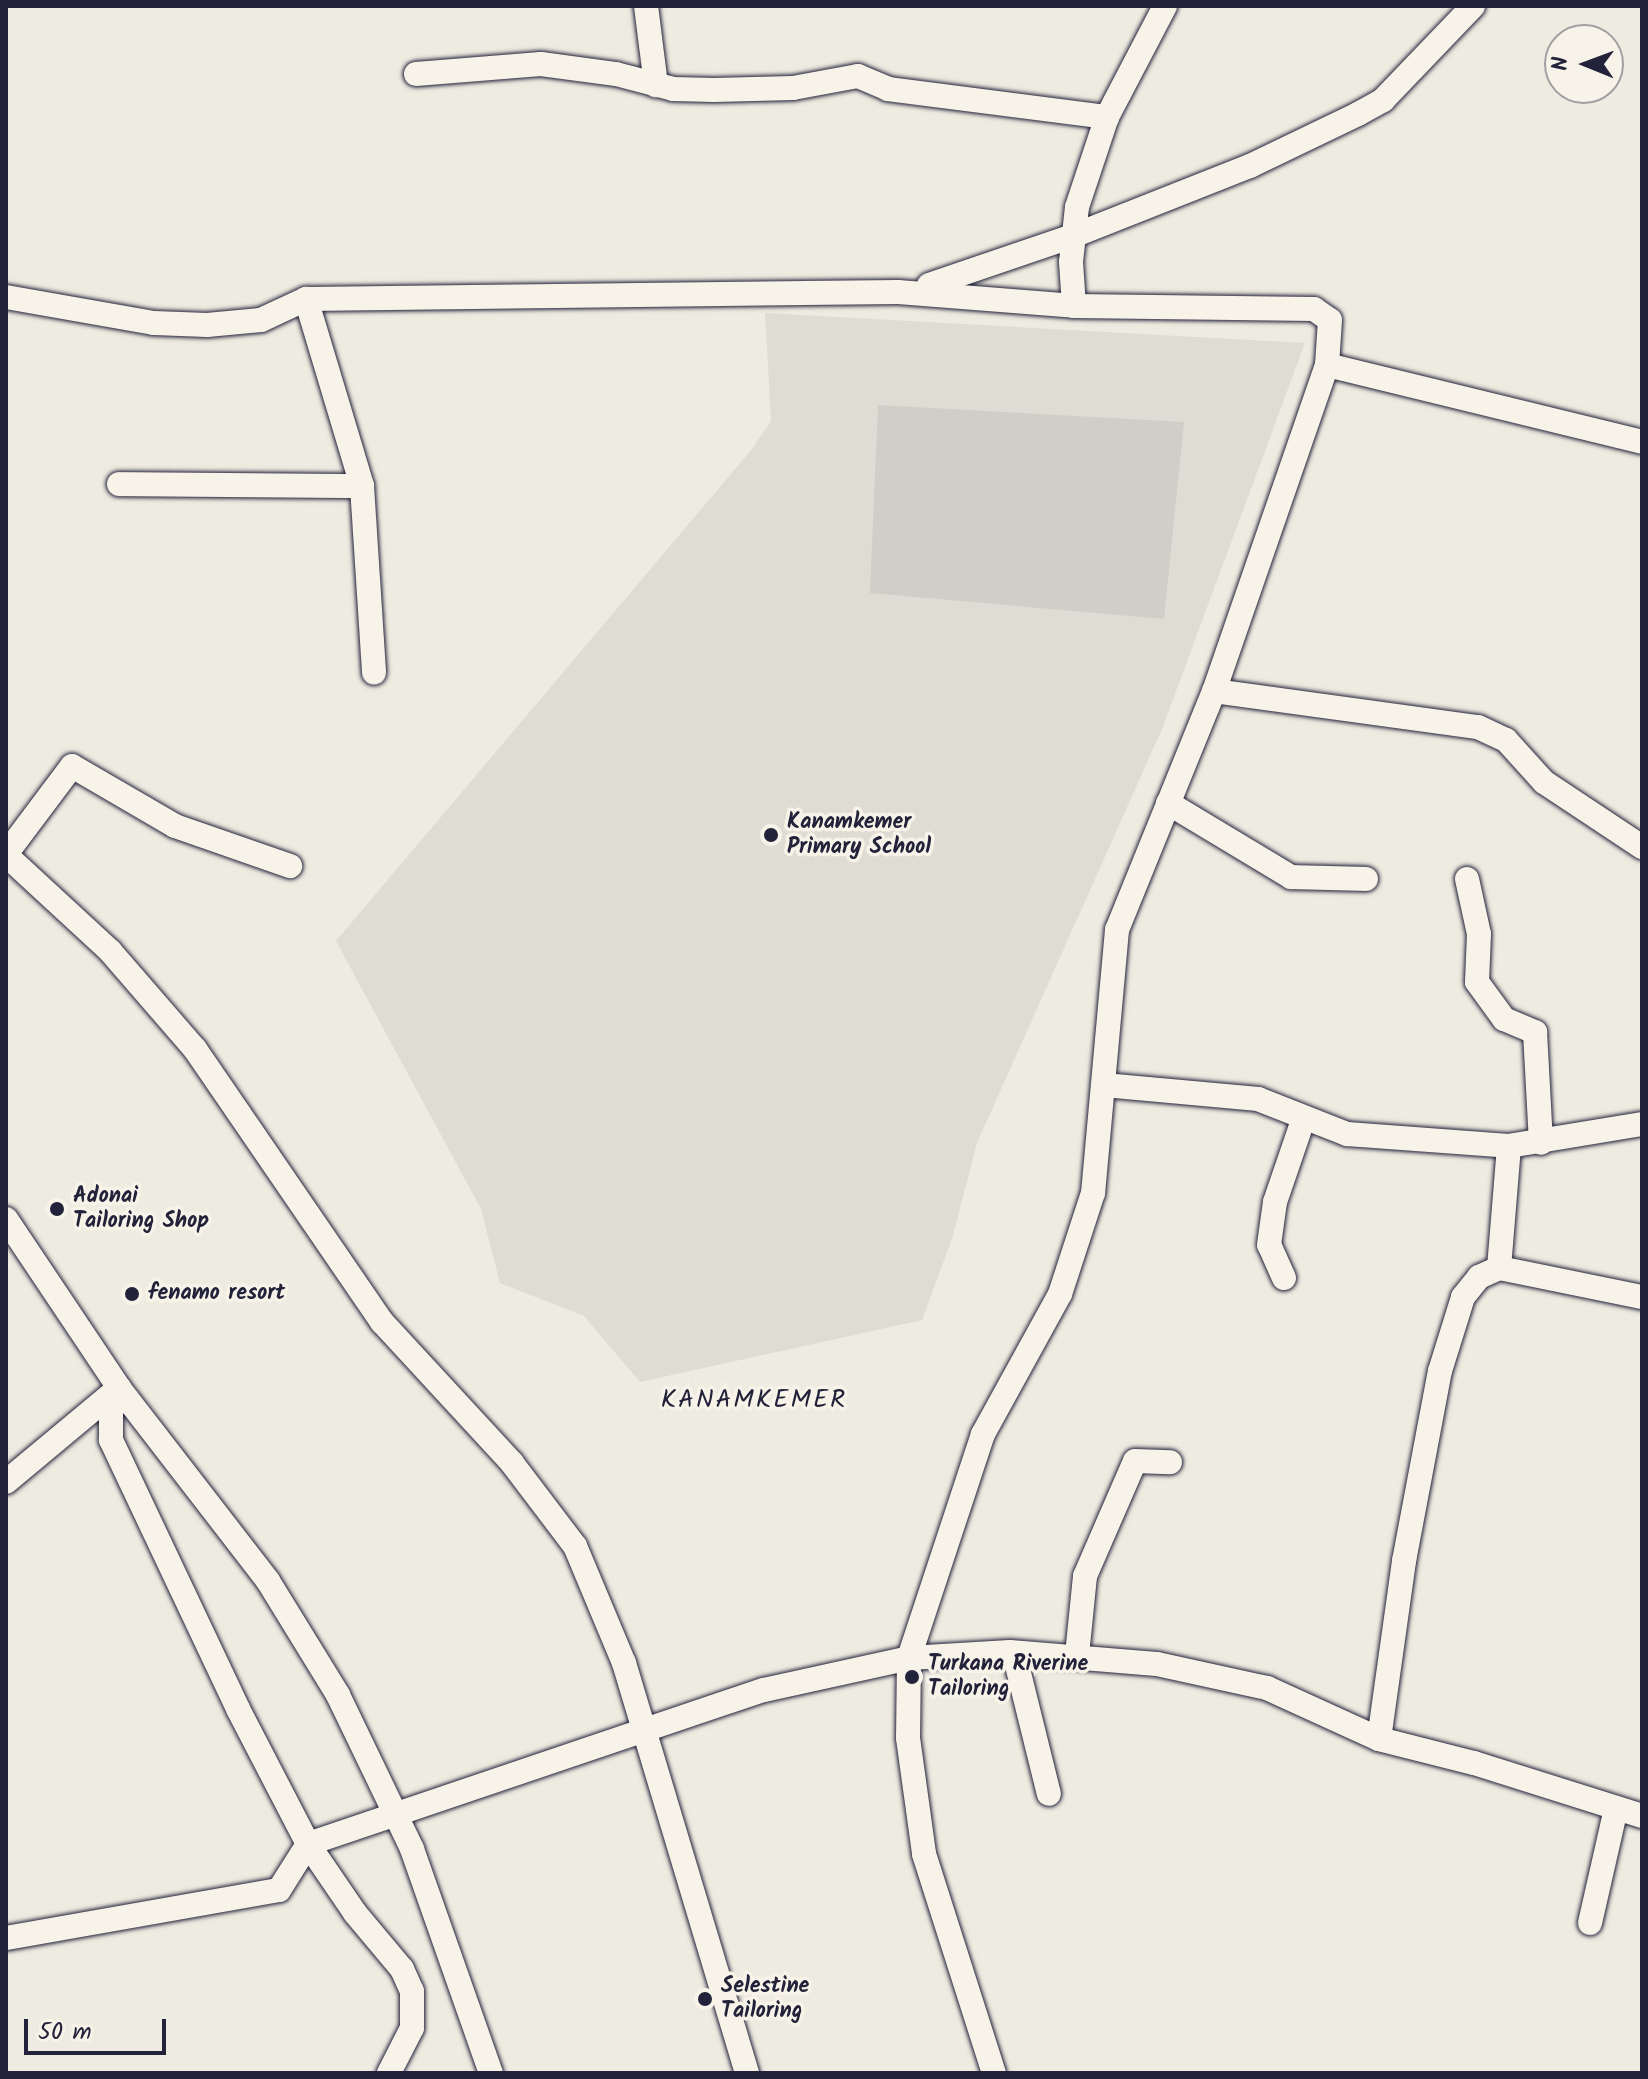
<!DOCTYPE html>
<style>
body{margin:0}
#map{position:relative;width:1648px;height:2079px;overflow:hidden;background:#eeebe1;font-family:Kalam,sans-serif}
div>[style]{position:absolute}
.built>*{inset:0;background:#dfdcd4}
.green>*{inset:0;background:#d1cdc9}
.roads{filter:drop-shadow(0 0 2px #22223b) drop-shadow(0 0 2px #22223b)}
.minor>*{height:24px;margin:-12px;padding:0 12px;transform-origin:12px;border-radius:12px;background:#f7f3e8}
.dots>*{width:22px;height:22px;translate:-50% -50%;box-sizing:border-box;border:4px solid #f7f3e8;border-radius:50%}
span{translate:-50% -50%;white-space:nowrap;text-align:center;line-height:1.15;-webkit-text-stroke:7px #f7f3e8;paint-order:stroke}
.poi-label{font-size:22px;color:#22223b;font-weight:700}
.left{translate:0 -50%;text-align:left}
.quarter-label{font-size:26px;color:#22223b;letter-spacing:2px}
.frame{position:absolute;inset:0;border:8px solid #22223b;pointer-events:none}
.north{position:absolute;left:1544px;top:24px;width:80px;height:80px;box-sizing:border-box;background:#f7f3e8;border:2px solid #a29fa3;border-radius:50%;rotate:271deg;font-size:22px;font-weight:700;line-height:32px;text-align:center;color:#22223b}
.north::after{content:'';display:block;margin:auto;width:28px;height:36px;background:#22223b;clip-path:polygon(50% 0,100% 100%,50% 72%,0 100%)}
.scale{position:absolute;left:24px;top:2019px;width:142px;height:36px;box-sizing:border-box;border:4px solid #22223b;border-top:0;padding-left:10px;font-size:24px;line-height:28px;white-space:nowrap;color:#22223b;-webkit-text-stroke:6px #f7f3e8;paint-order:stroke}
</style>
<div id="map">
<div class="built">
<div style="clip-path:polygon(765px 313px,1305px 343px,1162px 729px,977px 1143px,952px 1239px,922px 1320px,640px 1382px,584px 1316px,500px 1283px,481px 1209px,336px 941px,752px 449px,771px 421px)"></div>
</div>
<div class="green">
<div style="clip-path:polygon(878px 405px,1184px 422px,1164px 619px,870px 593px)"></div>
</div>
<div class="roads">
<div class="minor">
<div style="left:646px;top:6px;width:80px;rotate:82.8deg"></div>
<div style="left:416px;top:74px;width:125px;rotate:-4.6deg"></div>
<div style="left:541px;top:64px;width:76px;rotate:7.6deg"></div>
<div style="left:616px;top:74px;width:59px;rotate:14.7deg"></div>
<div style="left:673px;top:89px;width:41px;rotate:1.4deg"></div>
<div style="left:714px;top:90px;width:79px;rotate:-1.5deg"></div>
<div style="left:793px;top:88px;width:66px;rotate:-10.5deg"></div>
<div style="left:858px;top:76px;width:33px;rotate:23deg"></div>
<div style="left:888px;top:89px;width:221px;rotate:7.3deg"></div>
<div style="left:929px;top:285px;width:152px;rotate:-18.8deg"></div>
<div style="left:1073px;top:236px;width:190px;rotate:-21.6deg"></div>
<div style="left:1250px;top:166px;width:120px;rotate:-25.7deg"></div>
<div style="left:1358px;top:114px;width:29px;rotate:-29deg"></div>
<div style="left:1383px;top:100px;width:130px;rotate:-46.2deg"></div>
<div style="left:6px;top:297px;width:150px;rotate:10deg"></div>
<div style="left:154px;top:323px;width:53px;rotate:2.2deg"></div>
<div style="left:207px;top:325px;width:54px;rotate:-5.3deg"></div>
<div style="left:261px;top:320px;width:50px;rotate:-25deg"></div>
<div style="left:306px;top:299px;width:592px;rotate:-0.68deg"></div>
<div style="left:898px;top:292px;width:177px;rotate:4.5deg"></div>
<div style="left:1074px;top:306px;width:240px;rotate:0.7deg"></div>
<div style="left:1314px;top:309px;width:19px;rotate:35deg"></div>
<div style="left:1330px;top:320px;width:45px;rotate:93.8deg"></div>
<div style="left:1327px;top:365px;width:345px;rotate:109.1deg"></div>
<div style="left:1214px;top:691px;width:258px;rotate:112.1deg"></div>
<div style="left:1117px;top:930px;width:264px;rotate:95.2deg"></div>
<div style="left:1093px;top:1193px;width:106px;rotate:108.1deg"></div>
<div style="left:1060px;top:1294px;width:160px;rotate:118.8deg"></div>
<div style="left:983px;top:1434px;width:236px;rotate:108.3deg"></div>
<div style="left:909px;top:1658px;width:80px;rotate:90.7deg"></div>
<div style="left:908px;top:1738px;width:117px;rotate:82.1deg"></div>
<div style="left:924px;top:1854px;width:230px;rotate:72.3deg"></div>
<div style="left:306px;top:299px;width:195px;rotate:73.3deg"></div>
<div style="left:362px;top:486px;width:187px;rotate:86.3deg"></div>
<div style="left:1074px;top:306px;width:44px;rotate:-93.9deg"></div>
<div style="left:1071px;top:262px;width:55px;rotate:-83.8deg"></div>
<div style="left:1077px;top:207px;width:95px;rotate:-71.6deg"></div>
<div style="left:1107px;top:117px;width:125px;rotate:-62.4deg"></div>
<div style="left:1327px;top:365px;width:324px;rotate:13.7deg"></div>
<div style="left:119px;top:484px;width:243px;rotate:0.5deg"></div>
<div style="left:1214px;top:691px;width:266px;rotate:7.8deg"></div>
<div style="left:1478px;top:727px;width:31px;rotate:25deg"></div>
<div style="left:1506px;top:740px;width:57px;rotate:47.9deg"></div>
<div style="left:1544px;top:782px;width:118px;rotate:33.6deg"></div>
<div style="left:1168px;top:803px;width:144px;rotate:31deg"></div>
<div style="left:1291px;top:877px;width:75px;rotate:1.5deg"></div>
<div style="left:6px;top:854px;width:110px;rotate:-53.1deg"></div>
<div style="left:72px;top:766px;width:119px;rotate:30.2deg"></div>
<div style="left:175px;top:826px;width:122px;rotate:19.2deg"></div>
<div style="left:6px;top:855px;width:142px;rotate:42.7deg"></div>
<div style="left:110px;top:951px;width:130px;rotate:49.1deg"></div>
<div style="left:195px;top:1049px;width:331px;rotate:55.6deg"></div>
<div style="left:382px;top:1322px;width:192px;rotate:47.3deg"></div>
<div style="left:512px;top:1463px;width:104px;rotate:52.8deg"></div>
<div style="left:575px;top:1546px;width:127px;rotate:67.3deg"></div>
<div style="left:624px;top:1663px;width:428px;rotate:73.3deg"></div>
<div style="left:1467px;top:879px;width:56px;rotate:77.7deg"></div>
<div style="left:1479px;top:934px;width:48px;rotate:92.4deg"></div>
<div style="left:1477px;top:982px;width:46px;rotate:53.9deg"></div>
<div style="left:1504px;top:1019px;width:34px;rotate:23deg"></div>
<div style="left:1535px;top:1032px;width:111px;rotate:86.9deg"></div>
<div style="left:1104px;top:1085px;width:155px;rotate:5.2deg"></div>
<div style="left:1258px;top:1099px;width:96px;rotate:21.5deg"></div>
<div style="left:1347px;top:1134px;width:162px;rotate:4.2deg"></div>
<div style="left:6px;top:1219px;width:203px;rotate:56.2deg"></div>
<div style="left:119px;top:1388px;width:244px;rotate:52.3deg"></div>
<div style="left:268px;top:1581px;width:134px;rotate:58.4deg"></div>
<div style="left:338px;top:1695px;width:171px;rotate:64.3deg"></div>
<div style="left:412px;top:1849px;width:238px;rotate:70.6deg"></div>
<div style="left:1499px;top:1268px;width:146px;rotate:11.5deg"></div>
<div style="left:1284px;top:1278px;width:36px;rotate:-114deg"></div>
<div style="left:1269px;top:1245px;width:43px;rotate:-82.1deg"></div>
<div style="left:1275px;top:1202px;width:87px;rotate:-71.1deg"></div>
<div style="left:6px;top:1482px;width:147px;rotate:-39.8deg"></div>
<div style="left:119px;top:1388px;width:25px;rotate:108deg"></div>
<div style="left:111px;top:1412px;width:28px;rotate:90deg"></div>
<div style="left:111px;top:1440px;width:297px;rotate:64.7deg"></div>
<div style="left:238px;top:1709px;width:152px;rotate:62.6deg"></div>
<div style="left:308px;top:1844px;width:481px;rotate:-18.7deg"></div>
<div style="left:764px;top:1690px;width:148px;rotate:-12.4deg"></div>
<div style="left:909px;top:1658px;width:101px;rotate:-3.4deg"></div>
<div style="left:1010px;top:1652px;width:147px;rotate:4.7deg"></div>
<div style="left:1157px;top:1664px;width:113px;rotate:12.3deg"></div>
<div style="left:1267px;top:1688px;width:123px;rotate:24.5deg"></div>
<div style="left:1379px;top:1739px;width:98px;rotate:14.2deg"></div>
<div style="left:1474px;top:1763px;width:176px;rotate:17.5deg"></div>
<div style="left:1014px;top:1653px;width:145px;rotate:76.1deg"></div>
<div style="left:1077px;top:1655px;width:79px;rotate:-84.2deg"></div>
<div style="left:1085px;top:1576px;width:125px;rotate:-66.5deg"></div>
<div style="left:1135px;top:1461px;width:35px;rotate:2deg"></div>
<div style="left:1379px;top:1739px;width:180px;rotate:-82deg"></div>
<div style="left:1404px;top:1561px;width:193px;rotate:-79.3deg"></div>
<div style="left:1440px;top:1371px;width:77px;rotate:-72.7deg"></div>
<div style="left:1463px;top:1297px;width:26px;rotate:-51deg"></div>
<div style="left:1479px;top:1277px;width:22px;rotate:-24deg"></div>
<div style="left:1499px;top:1268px;width:122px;rotate:-85.3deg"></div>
<div style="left:1509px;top:1146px;width:135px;rotate:-9.4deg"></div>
<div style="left:1590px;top:1923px;width:117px;rotate:-77.2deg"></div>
<div style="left:6px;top:1938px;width:277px;rotate:-10deg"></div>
<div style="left:279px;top:1890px;width:54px;rotate:-57.8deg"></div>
<div style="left:308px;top:1844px;width:83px;rotate:55.7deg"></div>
<div style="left:355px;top:1913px;width:73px;rotate:50deg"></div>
<div style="left:402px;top:1969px;width:24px;rotate:66deg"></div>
<div style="left:412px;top:1991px;width:37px;rotate:90deg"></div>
<div style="left:412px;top:2028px;width:51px;rotate:117.1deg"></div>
</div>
</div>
<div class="dots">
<div style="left:771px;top:835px;background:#22223b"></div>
<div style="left:57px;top:1209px;background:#22223b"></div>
<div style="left:132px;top:1294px;background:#22223b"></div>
<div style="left:912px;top:1677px;background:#22223b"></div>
<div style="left:705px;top:1999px;background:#22223b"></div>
</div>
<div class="poi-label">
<span class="left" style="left:787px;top:835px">Kanamkemer<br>Primary School</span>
<span class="left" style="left:73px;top:1209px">Adonai<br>Tailoring Shop</span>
<span class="left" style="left:148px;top:1294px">fenamo resort</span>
<span class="left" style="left:928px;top:1677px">Turkana Riverine<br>Tailoring</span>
<span class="left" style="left:721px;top:1999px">Selestine<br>Tailoring</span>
</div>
<div class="quarter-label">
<span style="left:754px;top:1401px">KANAMKEMER</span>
</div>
<div class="frame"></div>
<div class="north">N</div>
<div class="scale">50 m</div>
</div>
